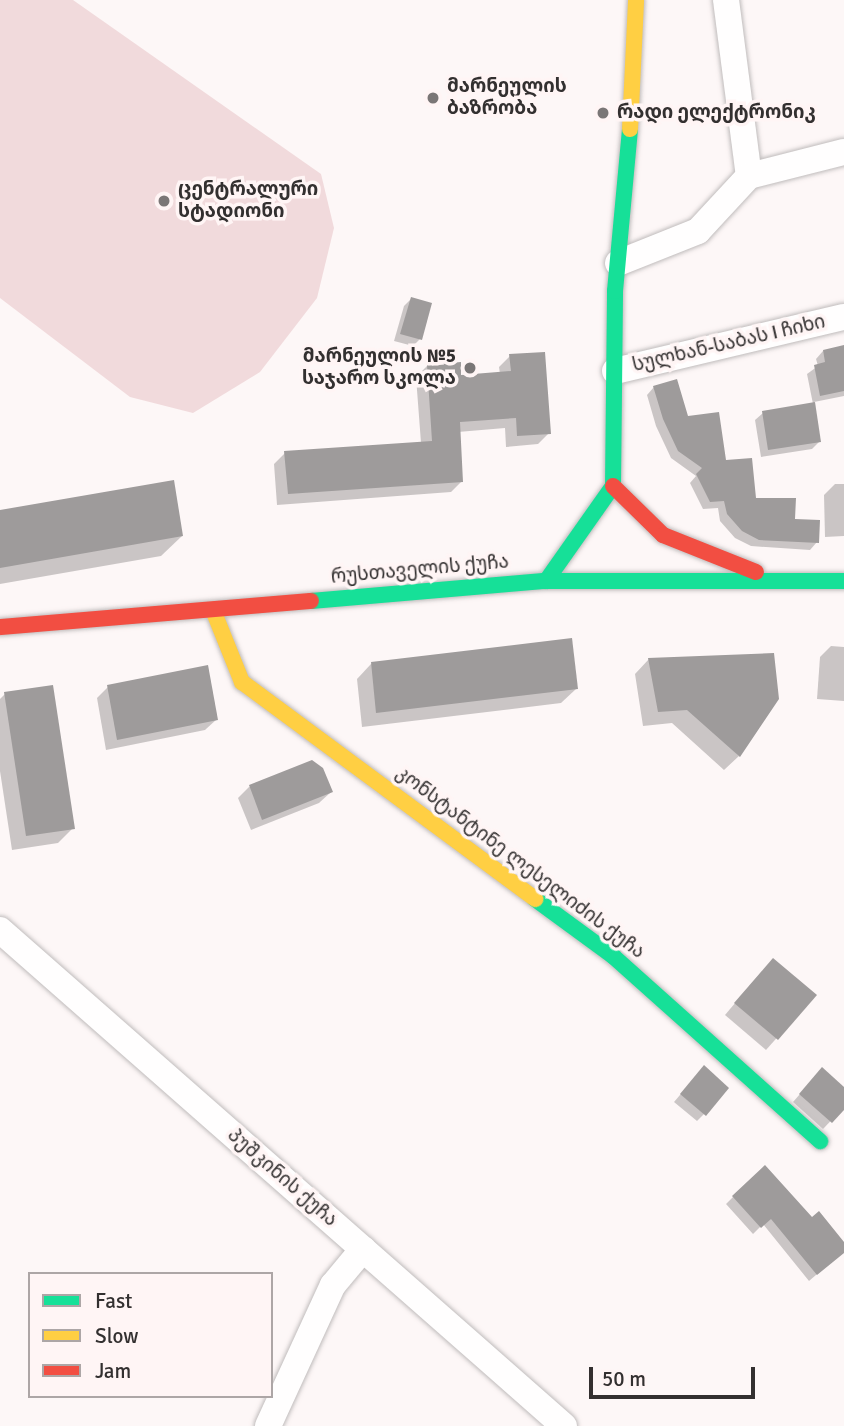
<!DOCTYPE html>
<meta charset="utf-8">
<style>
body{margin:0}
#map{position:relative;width:844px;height:1426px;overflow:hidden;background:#fdf7f7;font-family:Signika,"Noto Sans Georgian",sans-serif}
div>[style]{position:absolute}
.green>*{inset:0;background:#f1dadc}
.shadow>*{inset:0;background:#0003}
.building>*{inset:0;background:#9e9b9b}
.roads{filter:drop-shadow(0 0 2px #c0bcbc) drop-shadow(0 0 2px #c0bcbc)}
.street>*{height:26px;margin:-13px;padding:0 13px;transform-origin:13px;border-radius:13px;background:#fffefe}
.fast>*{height:16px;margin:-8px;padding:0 8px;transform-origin:8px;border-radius:8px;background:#16e098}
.slow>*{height:16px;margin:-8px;padding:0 8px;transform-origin:8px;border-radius:8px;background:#ffcf43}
.jam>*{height:16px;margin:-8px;padding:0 8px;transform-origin:8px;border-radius:8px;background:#f24e42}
.dots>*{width:19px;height:19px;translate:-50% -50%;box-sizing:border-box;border:4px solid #fff5f5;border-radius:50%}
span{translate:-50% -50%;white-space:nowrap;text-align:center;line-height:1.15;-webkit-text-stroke:7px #fff5f5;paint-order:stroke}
.poi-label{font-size:19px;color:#333030;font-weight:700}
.left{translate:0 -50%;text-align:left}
.right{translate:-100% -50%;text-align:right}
.street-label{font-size:19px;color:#333030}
.legend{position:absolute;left:28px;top:1272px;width:245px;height:126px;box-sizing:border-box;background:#fff5f5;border:2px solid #ada6a6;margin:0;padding:9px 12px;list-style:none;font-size:21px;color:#333030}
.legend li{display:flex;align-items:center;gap:14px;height:35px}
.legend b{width:35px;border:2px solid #ada6a6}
.scale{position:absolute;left:589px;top:1367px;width:166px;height:32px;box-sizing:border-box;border:4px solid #333030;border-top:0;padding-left:9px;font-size:21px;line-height:24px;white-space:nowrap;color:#333030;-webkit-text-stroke:5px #fff5f5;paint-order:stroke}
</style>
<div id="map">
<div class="green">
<div style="clip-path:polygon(0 0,73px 0,321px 174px,334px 228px,317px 298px,260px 372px,193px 413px,130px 397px,0 298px)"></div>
</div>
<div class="shadow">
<div style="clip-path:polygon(411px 299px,420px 339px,413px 346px,394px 341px,404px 306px)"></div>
<div style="clip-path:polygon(844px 347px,844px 396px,814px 402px,820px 441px,812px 449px,761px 457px,755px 420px,763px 413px,813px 404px,807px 374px,818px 366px,816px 359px,823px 351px)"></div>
<div style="clip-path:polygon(510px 356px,549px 433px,538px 444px,506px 447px,505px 428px,458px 432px,462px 481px,451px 492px,277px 505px,274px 464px,285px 453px,421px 443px,416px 377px,427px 366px,460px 376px,500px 374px,499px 367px)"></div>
<div style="clip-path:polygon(654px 387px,687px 418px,755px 500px,793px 521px,817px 542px,810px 550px,751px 546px,735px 538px,720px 521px,718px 508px,703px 509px,690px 483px,696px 476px,671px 458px,656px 426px,647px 395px)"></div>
<div style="clip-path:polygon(835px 484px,844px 484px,844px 536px,825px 537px,824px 495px)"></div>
<div style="clip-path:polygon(0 512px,182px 536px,161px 556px,0 584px)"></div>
<div style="clip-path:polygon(831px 646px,844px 647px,844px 701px,817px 699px,820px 657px)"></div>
<div style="clip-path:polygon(649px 659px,739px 756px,724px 770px,672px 723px,643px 726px,635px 674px)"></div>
<div style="clip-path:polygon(371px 664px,576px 689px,561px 703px,362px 727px,357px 679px)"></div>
<div style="clip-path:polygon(108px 687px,217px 719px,205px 730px,106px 750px,97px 698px)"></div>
<div style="clip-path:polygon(5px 694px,73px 828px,58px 843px,12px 850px,0 771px,0 699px)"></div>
<div style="clip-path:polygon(312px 762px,331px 792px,319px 803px,251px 830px,238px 798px,249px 787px)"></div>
<div style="clip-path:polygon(762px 971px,815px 995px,766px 1050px,725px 1015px)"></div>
<div style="clip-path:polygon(697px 1075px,704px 1114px,697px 1121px,674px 1102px)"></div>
<div style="clip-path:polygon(815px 1077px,844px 1089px,844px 1107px,823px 1129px,793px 1102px)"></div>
<div style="clip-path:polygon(733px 1197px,811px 1219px,844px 1244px,844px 1251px,809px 1281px,763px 1224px,753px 1234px,726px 1204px)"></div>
</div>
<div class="building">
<div style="clip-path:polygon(411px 297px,432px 303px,422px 340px,400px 334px)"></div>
<div style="clip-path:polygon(844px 345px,844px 391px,820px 396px,814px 365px,825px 362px,823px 350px)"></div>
<div style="clip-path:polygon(545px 352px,551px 434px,517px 436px,516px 418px,460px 422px,463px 482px,288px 494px,284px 451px,432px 441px,427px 365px,461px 362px,461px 375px,511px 371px,509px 354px)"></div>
<div style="clip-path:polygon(677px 379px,688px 416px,719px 412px,726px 460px,752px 458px,756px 498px,796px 498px,795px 519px,820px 520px,819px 543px,759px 540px,742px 531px,727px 514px,724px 501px,710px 502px,696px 474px,702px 468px,678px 451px,663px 419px,653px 386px)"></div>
<div style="clip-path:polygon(815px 402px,821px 442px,768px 450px,762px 411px)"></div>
<div style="clip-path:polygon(174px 480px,183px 536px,0 568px,0 510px)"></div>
<div style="clip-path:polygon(572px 638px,578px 689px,376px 713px,371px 662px)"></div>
<div style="clip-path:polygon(774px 653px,779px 699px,740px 757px,687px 710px,658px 712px,648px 658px)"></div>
<div style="clip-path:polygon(208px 665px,218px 720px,117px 740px,107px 685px)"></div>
<div style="clip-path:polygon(53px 685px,75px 829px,26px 836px,4px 692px)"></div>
<div style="clip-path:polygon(312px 760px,323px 768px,333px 792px,262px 820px,249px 785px)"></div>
<div style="clip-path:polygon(773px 958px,817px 995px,778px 1040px,734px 1003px)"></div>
<div style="clip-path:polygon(704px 1065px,729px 1088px,706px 1116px,680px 1094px)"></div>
<div style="clip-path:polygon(822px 1067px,844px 1087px,844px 1110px,832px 1123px,799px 1094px)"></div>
<div style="clip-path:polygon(765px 1165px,812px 1217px,819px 1211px,844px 1242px,844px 1253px,817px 1275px,771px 1219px,761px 1228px,732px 1196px)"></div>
</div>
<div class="roads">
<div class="street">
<div style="left:726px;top:0;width:177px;rotate:82.6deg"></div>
<div style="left:618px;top:263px;width:86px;rotate:-21.8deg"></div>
<div style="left:698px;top:231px;width:75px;rotate:-47.2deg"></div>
<div style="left:749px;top:176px;width:98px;rotate:-14.2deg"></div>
<div style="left:615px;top:371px;width:235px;rotate:-13.3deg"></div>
<div style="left:0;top:930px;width:751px;rotate:41.33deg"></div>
<div style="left:268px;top:1426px;width:155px;rotate:-65.3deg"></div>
<div style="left:333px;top:1285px;width:47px;rotate:-50.2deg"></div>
</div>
<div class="fast">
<div style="left:546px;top:581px;width:116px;rotate:-54.8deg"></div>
<div style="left:613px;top:486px;width:195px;rotate:-89.4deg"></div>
<div style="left:615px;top:291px;width:163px;rotate:-84.7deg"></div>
<div style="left:311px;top:601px;width:236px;rotate:-4.9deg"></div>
<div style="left:546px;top:581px;width:298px"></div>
<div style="left:535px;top:899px;width:97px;rotate:36.2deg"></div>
<div style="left:613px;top:956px;width:278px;rotate:41.8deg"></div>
</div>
<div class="slow">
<div style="left:630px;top:129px;width:129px;rotate:-87.3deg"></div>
<div style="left:213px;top:610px;width:78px;rotate:68.1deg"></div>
<div style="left:242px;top:682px;width:365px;rotate:36.5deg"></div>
</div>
<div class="jam">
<div style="left:613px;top:486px;width:70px;rotate:44.4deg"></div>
<div style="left:663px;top:535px;width:100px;rotate:21.7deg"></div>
<div style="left:0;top:627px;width:312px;rotate:-4.8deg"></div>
</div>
</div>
<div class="dots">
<div style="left:433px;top:98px;background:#7a7676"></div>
<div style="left:603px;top:113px;background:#7a7676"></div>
<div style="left:164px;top:201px;background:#7a7676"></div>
<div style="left:470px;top:368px;background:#7a7676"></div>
</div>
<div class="poi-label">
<span class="left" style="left:447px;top:98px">მარნეულის<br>ბაზრობა</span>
<span class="left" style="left:617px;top:113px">რადი ელექტრონიკ</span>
<span class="left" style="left:178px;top:201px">ცენტრალური<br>სტადიონი</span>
<span class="right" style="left:456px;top:368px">მარნეულის №5<br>საჯარო სკოლა</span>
</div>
<div class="street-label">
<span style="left:729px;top:344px;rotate:-13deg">სულხან-საბას I ჩიხი</span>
<span style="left:420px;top:570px;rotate:-5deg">რუსთაველის ქუჩა</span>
<span style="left:520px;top:863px;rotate:37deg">კონსტანტინე ლესელიძის ქუჩა</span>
<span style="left:282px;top:1178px;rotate:41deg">პუშკინის ქუჩა</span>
</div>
<ul class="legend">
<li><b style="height:9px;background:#16e098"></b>Fast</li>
<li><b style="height:9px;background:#ffcf43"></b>Slow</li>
<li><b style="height:9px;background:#f24e42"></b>Jam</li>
</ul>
<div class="scale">50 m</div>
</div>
